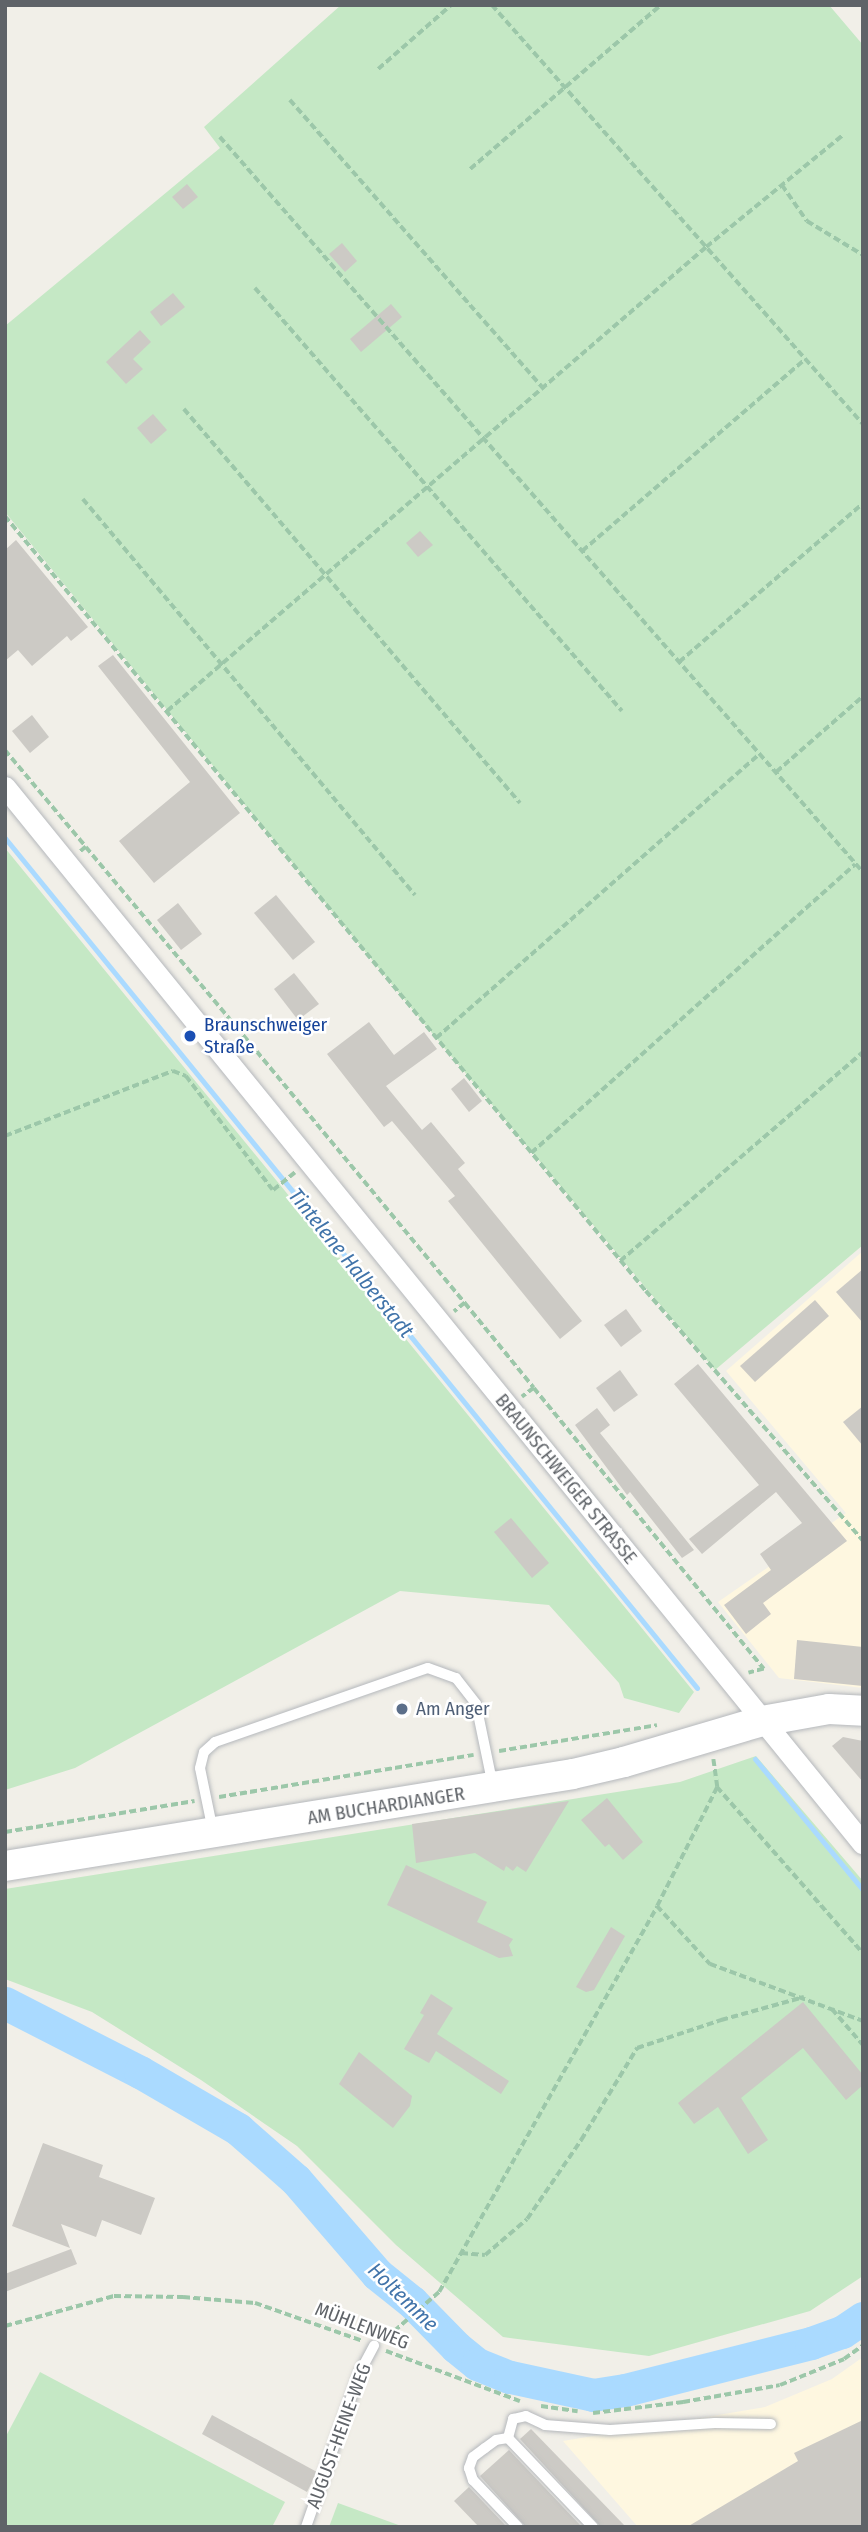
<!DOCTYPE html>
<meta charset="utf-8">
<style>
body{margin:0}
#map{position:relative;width:868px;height:2532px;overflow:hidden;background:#f1efe8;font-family:"Fira Sans Condensed",sans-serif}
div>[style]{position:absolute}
.commercial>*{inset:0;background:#fef7e0}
.green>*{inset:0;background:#c5e8c5}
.stream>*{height:5px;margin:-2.5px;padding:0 2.5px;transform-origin:2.5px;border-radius:2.5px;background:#aadaff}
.river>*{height:33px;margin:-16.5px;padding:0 16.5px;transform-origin:16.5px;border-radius:16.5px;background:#aadaff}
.building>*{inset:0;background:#cccac5}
.path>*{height:3.5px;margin-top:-1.75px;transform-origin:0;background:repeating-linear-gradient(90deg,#9cc7a9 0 7px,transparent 0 10.5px)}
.roads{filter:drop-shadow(0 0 2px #b5b8bc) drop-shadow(0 0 2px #b5b8bc)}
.service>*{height:10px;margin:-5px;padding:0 5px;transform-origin:5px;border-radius:5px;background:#fff}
.minor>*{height:21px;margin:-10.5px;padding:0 10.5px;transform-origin:10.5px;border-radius:10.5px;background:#fff}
.secondary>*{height:30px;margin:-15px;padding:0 15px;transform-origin:15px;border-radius:15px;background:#fff}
.dots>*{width:19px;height:19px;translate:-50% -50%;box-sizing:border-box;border:4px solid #fff;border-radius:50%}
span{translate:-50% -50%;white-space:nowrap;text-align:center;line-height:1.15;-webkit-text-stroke:5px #fff;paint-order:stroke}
.transit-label{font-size:19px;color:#164399}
.left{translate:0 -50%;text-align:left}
.street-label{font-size:19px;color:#5f6368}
.service-label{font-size:19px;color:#4e5e75}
.water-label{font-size:21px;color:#4174aa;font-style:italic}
.frame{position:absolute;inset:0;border:7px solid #5f6368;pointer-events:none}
</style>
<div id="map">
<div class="commercial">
<div style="clip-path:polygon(863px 1251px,863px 1688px,779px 1678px,718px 1602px,846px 1513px,726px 1371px)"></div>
<div style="clip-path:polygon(863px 2357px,863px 2527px,638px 2527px,563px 2441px,765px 2407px,832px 2379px)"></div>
</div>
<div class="green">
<div style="clip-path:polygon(341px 5px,829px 5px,863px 45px,863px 1245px,715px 1370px,436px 1038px,5px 512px,5px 326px,220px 148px,204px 127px)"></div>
<div style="clip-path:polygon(5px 848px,694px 1692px,679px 1713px,624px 1698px,619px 1683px,549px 1605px,400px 1591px,75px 1768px,5px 1790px)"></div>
<div style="clip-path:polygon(756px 1756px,863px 1881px,863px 2276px,810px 2311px,649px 2356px,503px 2337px,396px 2245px,297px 2146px,201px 2080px,92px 2012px,5px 1979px,5px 1889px,680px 1782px)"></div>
<div style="clip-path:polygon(40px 2372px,285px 2502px,272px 2527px,5px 2527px,5px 2438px)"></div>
<div style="clip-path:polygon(338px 2503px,404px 2527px,329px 2527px)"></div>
</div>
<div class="stream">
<div style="left:5px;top:838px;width:1096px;rotate:50.85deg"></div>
<div style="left:755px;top:1759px;width:170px;rotate:50.5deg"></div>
</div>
<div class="river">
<div style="left:5px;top:2003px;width:152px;rotate:27.1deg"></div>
<div style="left:140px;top:2072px;width:113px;rotate:30.2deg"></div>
<div style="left:238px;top:2129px;width:77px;rotate:41.3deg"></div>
<div style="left:296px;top:2180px;width:124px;rotate:49.2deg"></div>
<div style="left:377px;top:2274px;width:45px;rotate:38.7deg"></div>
<div style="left:412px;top:2302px;width:63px;rotate:45.6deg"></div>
<div style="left:456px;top:2347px;width:27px;rotate:39deg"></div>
<div style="left:477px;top:2364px;width:35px;rotate:22deg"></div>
<div style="left:510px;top:2377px;width:85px;rotate:12.2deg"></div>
<div style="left:593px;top:2395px;width:32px;rotate:-9deg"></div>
<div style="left:625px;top:2390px;width:192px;rotate:-14.2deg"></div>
<div style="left:811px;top:2343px;width:33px;rotate:-20deg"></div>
<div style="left:842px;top:2332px;width:25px;rotate:-34deg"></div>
</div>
<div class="building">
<div style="clip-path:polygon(187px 184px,198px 197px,183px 209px,172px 197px)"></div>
<div style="clip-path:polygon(342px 243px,357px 261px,345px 272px,329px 254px)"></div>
<div style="clip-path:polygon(173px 293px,185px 307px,161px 326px,150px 312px)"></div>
<div style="clip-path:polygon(391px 304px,402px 317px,361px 352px,350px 339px)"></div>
<div style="clip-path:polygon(140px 330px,151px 342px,133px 359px,143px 369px,126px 384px,106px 362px)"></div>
<div style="clip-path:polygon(153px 414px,167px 430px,151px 444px,137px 428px)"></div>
<div style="clip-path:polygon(420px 531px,433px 545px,418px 557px,406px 543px)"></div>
<div style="clip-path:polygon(16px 540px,88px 627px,71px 641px,67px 636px,32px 666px,18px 650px,5px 661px,5px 550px)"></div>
<div style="clip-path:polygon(113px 655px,240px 813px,154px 883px,119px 841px,190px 782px,98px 666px)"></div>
<div style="clip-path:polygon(32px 715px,49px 737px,30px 753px,12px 731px)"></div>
<div style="clip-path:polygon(276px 895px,315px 942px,293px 960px,254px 913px)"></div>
<div style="clip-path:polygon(178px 903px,202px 934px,181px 950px,157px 920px)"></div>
<div style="clip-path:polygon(294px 973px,319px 1004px,298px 1020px,274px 989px)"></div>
<div style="clip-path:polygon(369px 1022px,394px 1055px,424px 1032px,437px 1049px,386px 1086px,422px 1130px,431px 1122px,465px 1163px,458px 1169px,582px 1321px,560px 1339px,448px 1201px,455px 1196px,392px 1121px,384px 1127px,327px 1054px)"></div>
<div style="clip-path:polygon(464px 1078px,482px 1101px,469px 1112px,451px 1089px)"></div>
<div style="clip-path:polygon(863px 1269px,863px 1323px,836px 1292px)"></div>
<div style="clip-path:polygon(815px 1300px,829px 1316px,755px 1382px,740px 1366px)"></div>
<div style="clip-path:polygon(626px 1309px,642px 1331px,621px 1347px,604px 1325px)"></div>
<div style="clip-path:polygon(698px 1364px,847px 1541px,763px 1603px,771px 1614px,746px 1634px,724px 1605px,771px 1570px,760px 1554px,802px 1523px,776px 1492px,702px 1554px,689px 1539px,759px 1485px,674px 1384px)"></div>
<div style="clip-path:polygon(620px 1370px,638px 1395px,614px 1412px,596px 1388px)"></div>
<div style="clip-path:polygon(863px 1406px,863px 1446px,843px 1422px)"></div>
<div style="clip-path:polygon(597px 1408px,610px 1425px,600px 1433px,694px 1550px,682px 1558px,630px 1492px,627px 1495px,575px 1425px)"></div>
<div style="clip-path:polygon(511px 1518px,549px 1563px,532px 1578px,494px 1532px)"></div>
<div style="clip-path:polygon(797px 1640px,863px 1647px,863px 1686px,794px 1679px)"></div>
<div style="clip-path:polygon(843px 1737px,863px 1741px,863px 1782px,832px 1746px)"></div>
<div style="clip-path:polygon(607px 1798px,643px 1842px,623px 1860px,609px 1844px,605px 1847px,581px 1820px)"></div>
<div style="clip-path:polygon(569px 1801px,526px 1872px,517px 1866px,513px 1871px,506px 1866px,504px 1871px,475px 1853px,416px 1863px,412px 1824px)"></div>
<div style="clip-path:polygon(406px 1865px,487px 1902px,477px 1922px,513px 1939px,509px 1945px,513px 1956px,499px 1958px,387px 1905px)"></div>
<div style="clip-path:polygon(611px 1927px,625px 1936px,594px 1990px,586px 1992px,576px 1987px)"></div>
<div style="clip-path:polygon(431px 1994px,453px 2008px,437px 2034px,509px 2081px,501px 2094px,436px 2051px,429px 2063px,404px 2049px,424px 2015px,420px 2013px)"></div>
<div style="clip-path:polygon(803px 2002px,863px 2075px,863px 2085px,846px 2100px,803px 2048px,741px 2098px,768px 2140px,748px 2154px,718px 2107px,694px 2124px,678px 2103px)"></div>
<div style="clip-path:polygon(359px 2052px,412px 2096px,410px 2106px,393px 2128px,339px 2084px)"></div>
<div style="clip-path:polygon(43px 2143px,103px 2165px,99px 2177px,155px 2198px,141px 2235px,102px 2220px,96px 2237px,61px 2224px,70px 2248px,12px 2226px)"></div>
<div style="clip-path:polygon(71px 2249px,77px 2264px,5px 2292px,5px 2274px)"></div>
<div style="clip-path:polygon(212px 2415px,317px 2472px,307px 2492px,202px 2434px)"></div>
<div style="clip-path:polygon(863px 2420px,863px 2527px,687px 2527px,798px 2461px,794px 2453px)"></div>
<div style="clip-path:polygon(531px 2429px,626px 2527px,601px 2527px,520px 2439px)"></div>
<div style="clip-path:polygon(509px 2450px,582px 2527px,526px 2527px,480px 2476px)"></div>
<div style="clip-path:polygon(469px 2487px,507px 2527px,479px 2527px,454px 2501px)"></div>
</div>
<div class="path">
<div style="left:492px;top:5px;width:560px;rotate:48.48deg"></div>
<div style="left:378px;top:69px;width:97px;rotate:-41.2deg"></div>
<div style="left:290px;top:100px;width:385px;rotate:48.7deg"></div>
<div style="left:220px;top:137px;width:977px;rotate:48.82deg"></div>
<div style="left:470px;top:169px;width:252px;rotate:-40.7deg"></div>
<div style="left:782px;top:185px;width:44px;rotate:55.2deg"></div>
<div style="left:807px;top:221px;width:66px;rotate:31.3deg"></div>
<div style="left:255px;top:288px;width:560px;rotate:49.05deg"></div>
<div style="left:184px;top:409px;width:518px;rotate:49.54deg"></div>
<div style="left:83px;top:499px;width:517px;rotate:50.02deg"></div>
<div style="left:5px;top:516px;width:1006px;rotate:50.41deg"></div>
<div style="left:646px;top:1291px;width:331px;rotate:49deg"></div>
<div style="left:582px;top:551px;width:294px;rotate:-40.7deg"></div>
<div style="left:679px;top:662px;width:243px;rotate:-40.8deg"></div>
<div style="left:167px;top:711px;width:711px;rotate:-40.72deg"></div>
<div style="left:706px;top:247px;width:177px;rotate:-39.3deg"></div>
<div style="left:5px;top:750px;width:126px;rotate:50.1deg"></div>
<div style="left:86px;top:847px;width:8px;rotate:140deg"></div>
<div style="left:776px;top:772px;width:116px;rotate:-41.1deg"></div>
<div style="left:86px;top:847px;width:224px;rotate:50.1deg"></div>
<div style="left:230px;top:1019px;width:11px;rotate:135deg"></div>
<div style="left:230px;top:1019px;width:369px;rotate:50.4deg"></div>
<div style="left:465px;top:1303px;width:14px;rotate:141deg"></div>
<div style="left:436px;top:1038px;width:430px;rotate:-41.3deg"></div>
<div style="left:5px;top:1136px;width:180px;rotate:-21.2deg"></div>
<div style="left:173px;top:1071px;width:14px;rotate:21deg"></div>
<div style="left:186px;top:1076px;width:143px;rotate:52.7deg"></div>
<div style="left:273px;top:1190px;width:28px;rotate:-39deg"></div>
<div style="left:531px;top:1153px;width:434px;rotate:-41.7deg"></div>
<div style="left:620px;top:1261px;width:321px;rotate:-40.7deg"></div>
<div style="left:465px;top:1303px;width:109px;rotate:50.9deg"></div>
<div style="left:534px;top:1388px;width:15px;rotate:143deg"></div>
<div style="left:534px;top:1388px;width:363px;rotate:50.7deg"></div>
<div style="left:764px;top:1669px;width:16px;rotate:165deg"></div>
<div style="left:499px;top:1751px;width:160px;rotate:-9.3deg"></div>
<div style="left:717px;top:1787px;width:221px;rotate:48.7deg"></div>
<div style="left:219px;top:1797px;width:258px;rotate:-9.4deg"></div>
<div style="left:5px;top:1832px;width:192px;rotate:-9.3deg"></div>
<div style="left:657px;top:1906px;width:79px;rotate:47.6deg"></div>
<div style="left:710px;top:1964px;width:163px;rotate:20.4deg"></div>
<div style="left:832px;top:2009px;width:48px;rotate:49.3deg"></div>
<div style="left:461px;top:2253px;width:24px;rotate:5deg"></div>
<div style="left:485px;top:2255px;width:55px;rotate:-40.6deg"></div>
<div style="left:527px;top:2219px;width:96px;rotate:-55.6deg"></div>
<div style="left:581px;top:2140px;width:108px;rotate:-58.7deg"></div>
<div style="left:637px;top:2048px;width:89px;rotate:-18.4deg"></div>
<div style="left:721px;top:2020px;width:86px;rotate:-15.5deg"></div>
<div style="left:5px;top:2326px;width:113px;rotate:-15.4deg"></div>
<div style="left:114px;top:2296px;width:69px;rotate:0.8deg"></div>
<div style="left:183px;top:2297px;width:72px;rotate:4.8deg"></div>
<div style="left:255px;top:2303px;width:114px;rotate:19.4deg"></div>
<div style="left:386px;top:2338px;width:70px;rotate:-41deg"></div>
<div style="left:439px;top:2292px;width:443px;rotate:-60.5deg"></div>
<div style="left:657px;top:1906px;width:133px;rotate:-63.2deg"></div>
<div style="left:717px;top:1787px;width:28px;rotate:-98deg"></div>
<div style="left:386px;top:2351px;width:143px;rotate:20.5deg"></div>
<div style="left:541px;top:2406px;width:37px;rotate:8deg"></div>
<div style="left:593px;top:2413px;width:91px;rotate:-7deg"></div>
<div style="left:683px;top:2402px;width:98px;rotate:-9.9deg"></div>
<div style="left:780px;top:2385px;width:69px;rotate:-22.1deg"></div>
<div style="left:844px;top:2359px;width:24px;rotate:-36deg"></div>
</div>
<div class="roads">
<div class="service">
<div style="left:213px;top:1831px;width:64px;rotate:-101.7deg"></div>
<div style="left:200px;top:1768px;width:16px;rotate:-76deg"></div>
<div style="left:204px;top:1752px;width:15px;rotate:-42deg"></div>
<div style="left:215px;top:1742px;width:225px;rotate:-19.2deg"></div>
<div style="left:428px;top:1668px;width:30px;rotate:20deg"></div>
<div style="left:456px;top:1678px;width:33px;rotate:52deg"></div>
<div style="left:476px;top:1704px;width:84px;rotate:78.3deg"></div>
<div style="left:508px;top:2438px;width:12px;rotate:171deg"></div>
<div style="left:496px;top:2440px;width:14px;rotate:144deg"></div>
<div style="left:485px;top:2448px;width:15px;rotate:143deg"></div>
<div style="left:473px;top:2457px;width:12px;rotate:110deg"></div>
<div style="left:469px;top:2468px;width:13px;rotate:72deg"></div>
<div style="left:473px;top:2480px;width:65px;rotate:46.2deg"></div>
<div style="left:306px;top:2527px;width:164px;rotate:-70.8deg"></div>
<div style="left:360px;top:2372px;width:30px;rotate:-62deg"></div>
<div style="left:593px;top:2527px;width:123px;rotate:-133.7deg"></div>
<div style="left:508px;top:2438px;width:20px;rotate:-75deg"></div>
<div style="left:513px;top:2419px;width:13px;rotate:-13deg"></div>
<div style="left:526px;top:2416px;width:21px;rotate:25deg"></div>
<div style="left:545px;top:2425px;width:65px;rotate:4.4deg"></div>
<div style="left:610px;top:2430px;width:105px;rotate:-3.8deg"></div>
<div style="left:715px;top:2423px;width:56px;rotate:1deg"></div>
</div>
<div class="minor">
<div style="left:5px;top:787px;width:1361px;rotate:50.93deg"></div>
</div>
<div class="secondary">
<div style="left:5px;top:1866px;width:575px;rotate:-9.2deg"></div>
<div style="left:573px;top:1774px;width:52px;rotate:-13.2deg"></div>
<div style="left:624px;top:1762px;width:144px;rotate:-16.5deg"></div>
<div style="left:762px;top:1721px;width:68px;rotate:-10.2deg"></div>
<div style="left:829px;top:1709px;width:34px;rotate:3deg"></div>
</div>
</div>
<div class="dots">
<div style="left:190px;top:1036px;background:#1a4fb4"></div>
<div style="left:402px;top:1709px;background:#5c6f8a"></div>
</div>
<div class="transit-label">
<span class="left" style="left:204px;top:1036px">Braunschweiger<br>Straße</span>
</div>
<div class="street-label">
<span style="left:566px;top:1479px;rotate:51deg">BRAUNSCHWEIGER STRASSE</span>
<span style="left:386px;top:1806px;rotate:-9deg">AM BUCHARDIANGER</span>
<span style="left:362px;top:2326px;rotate:21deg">MÜHLENWEG</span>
<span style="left:339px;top:2436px;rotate:-70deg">AUGUST-HEINE-WEG</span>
</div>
<div class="service-label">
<span class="left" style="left:416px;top:1709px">Am Anger</span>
</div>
<div class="water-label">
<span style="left:351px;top:1263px;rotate:51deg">Tintelene Halberstadt</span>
<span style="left:403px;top:2297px;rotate:44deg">Holtemme</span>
</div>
<div class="frame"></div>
</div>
